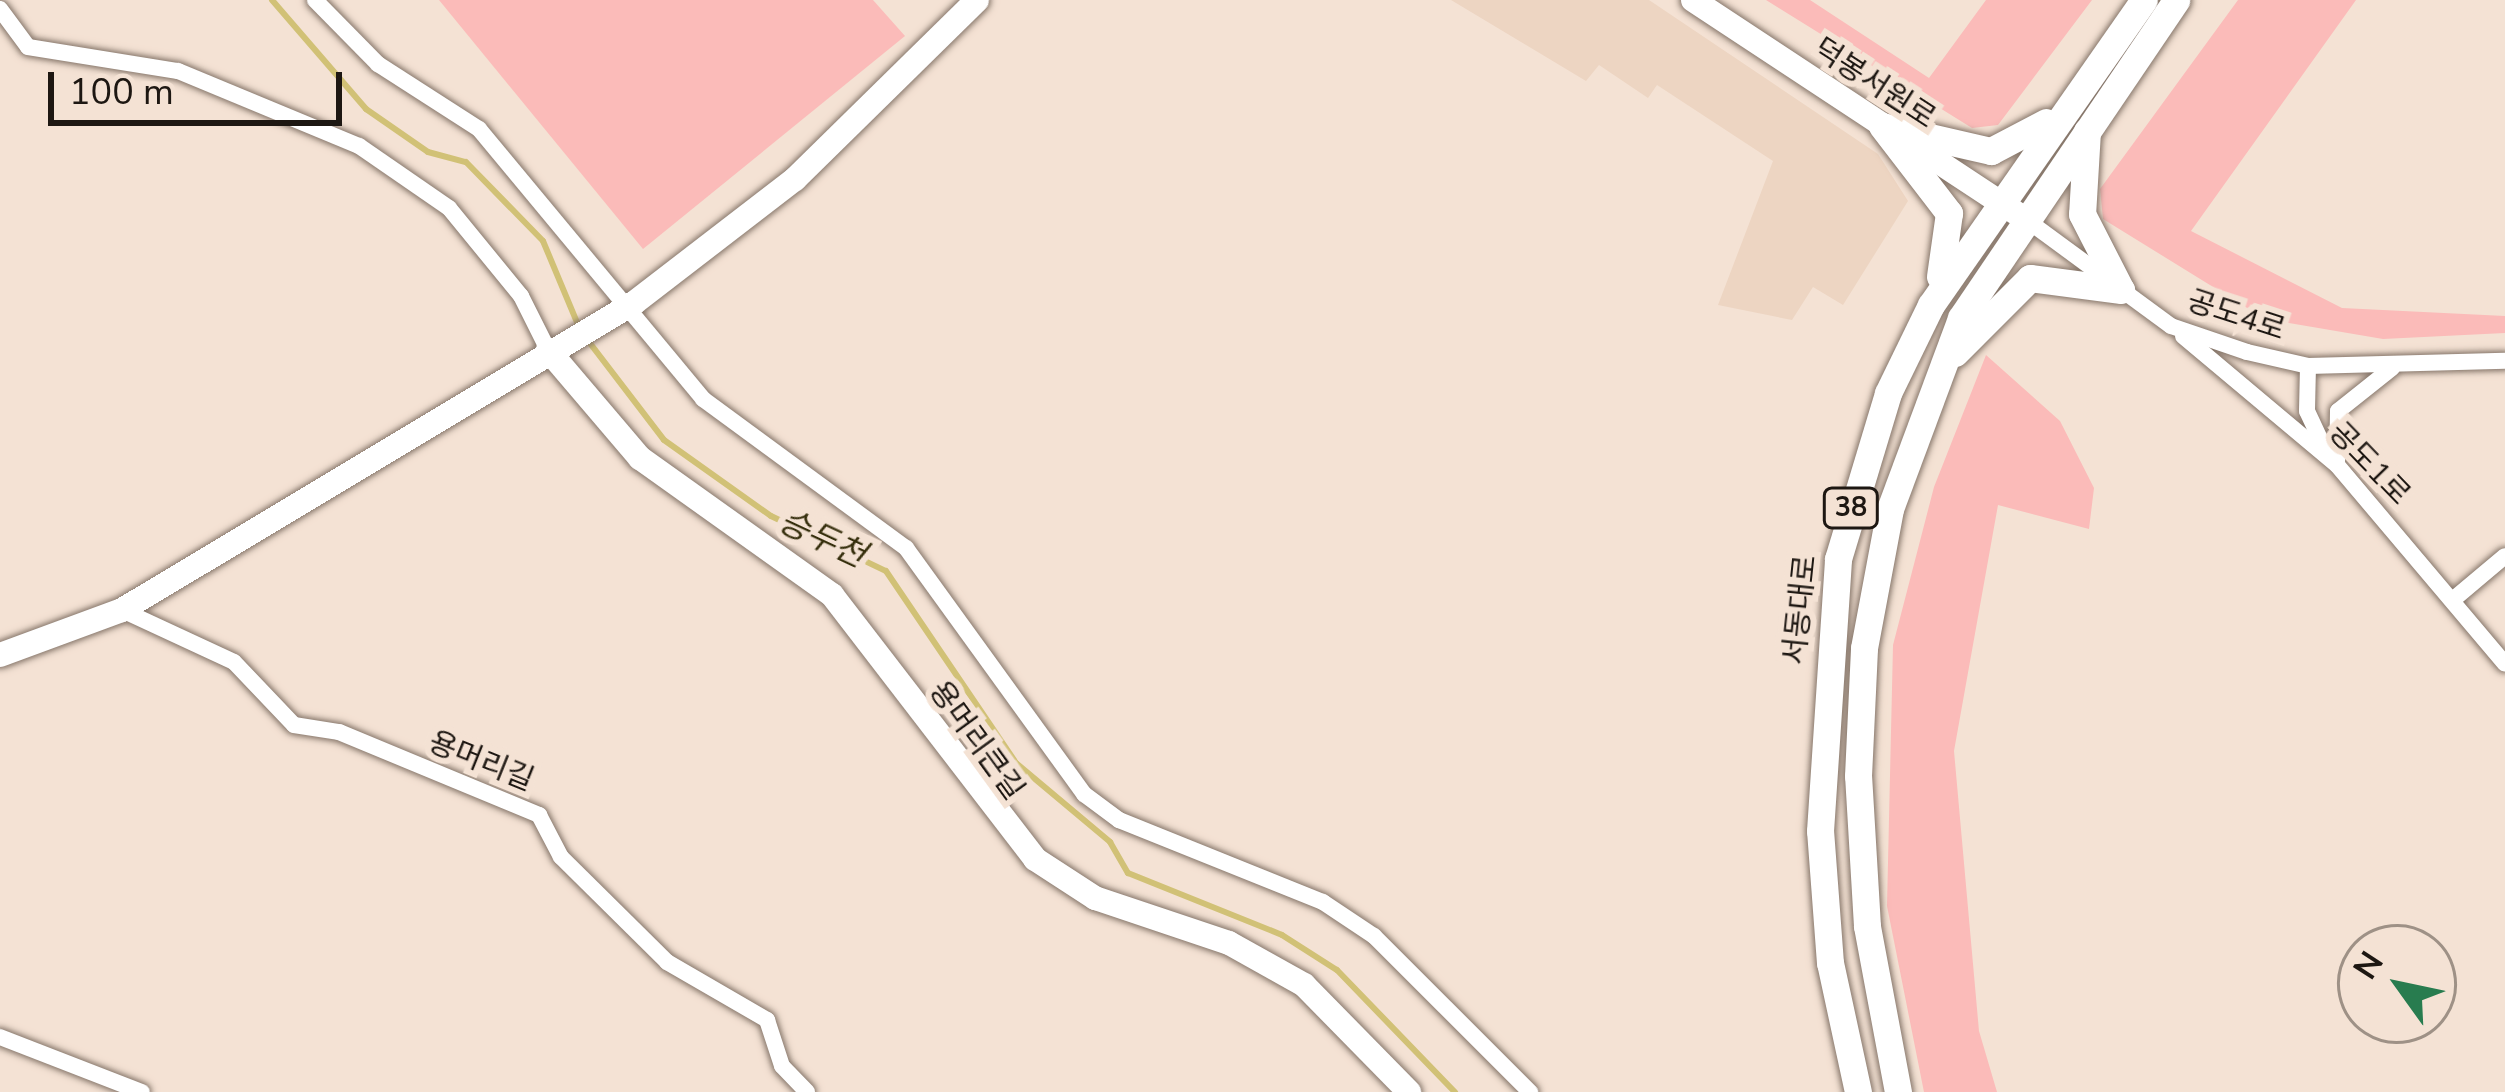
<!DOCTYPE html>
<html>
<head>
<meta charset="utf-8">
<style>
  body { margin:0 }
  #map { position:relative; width:2505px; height:1092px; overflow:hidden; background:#f4e2d4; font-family:"Nunito Sans","Noto Sans KR",sans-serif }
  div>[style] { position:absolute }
  .built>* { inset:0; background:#edd5c2 }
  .green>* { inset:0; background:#fbbbb9 }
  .stream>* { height:6px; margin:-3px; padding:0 3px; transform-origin:3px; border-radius:3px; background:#d1c176 }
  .roads { filter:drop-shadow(0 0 3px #86766a) drop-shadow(0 0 3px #86766a) }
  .street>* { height:16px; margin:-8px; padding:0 8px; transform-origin:8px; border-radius:8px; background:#fff }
  .secondary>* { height:24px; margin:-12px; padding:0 12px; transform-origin:12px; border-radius:12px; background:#fff }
  .primary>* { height:27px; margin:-13.5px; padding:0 13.5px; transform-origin:13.5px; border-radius:13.5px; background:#fff }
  span { translate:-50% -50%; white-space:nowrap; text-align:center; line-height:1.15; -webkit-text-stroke:12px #f4e2d4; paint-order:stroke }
  .shield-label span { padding:3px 9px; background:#f4e2d4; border:3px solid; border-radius:9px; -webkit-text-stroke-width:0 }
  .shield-label { font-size:27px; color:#1d1712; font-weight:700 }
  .street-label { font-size:30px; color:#1d1712 }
  .water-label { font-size:33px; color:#362f0d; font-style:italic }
  .north { position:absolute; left:2337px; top:924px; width:120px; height:120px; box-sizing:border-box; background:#f4e2d4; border:3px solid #9e9186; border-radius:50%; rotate:303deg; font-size:33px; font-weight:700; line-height:48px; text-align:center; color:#1d1712 }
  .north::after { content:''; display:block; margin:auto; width:42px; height:54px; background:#287c4f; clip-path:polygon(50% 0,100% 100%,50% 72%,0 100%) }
  .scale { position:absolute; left:48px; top:72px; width:294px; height:54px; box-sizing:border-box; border:6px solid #1d1712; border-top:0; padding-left:15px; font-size:36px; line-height:42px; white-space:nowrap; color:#1d1712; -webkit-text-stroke:9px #f4e2d4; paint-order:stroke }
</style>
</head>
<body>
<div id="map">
  <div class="built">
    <div style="clip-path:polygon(1451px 0,1649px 0,1878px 154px,1908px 201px,1843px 305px,1813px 287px,1792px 320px,1718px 305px,1773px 161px,1657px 85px,1648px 98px,1599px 65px,1586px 81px)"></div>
  </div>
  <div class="green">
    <div style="clip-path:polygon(439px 0,873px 0,905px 36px,643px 249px)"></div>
    <div style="clip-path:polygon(1766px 0,1810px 0,1929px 78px,1986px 0,2092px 0,1998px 125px,1972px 128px)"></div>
    <div style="clip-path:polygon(2238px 0,2356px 0,2191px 231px,2342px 308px,2505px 316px,2505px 333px,2383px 339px,2265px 319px,2103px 219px,2100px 189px)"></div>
    <div style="clip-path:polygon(1986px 355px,2060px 421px,2094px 488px,2089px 529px,1998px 505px,1954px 751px,1979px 1031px,1997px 1092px,1924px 1092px,1887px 906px,1893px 645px,1934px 487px)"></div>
  </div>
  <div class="stream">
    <div style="left:272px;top:0;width:144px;rotate:49.2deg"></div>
    <div style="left:366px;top:109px;width:75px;rotate:34.7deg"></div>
    <div style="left:428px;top:152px;width:39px;rotate:15deg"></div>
    <div style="left:466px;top:162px;width:110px;rotate:45.7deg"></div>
    <div style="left:543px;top:241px;width:93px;rotate:67.3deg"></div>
    <div style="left:586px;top:338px;width:128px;rotate:52.6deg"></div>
    <div style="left:664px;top:440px;width:131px;rotate:35.4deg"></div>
    <div style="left:771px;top:516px;width:127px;rotate:25.6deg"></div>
    <div style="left:886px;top:571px;width:232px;rotate:55.9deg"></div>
    <div style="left:1016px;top:763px;width:123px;rotate:40deg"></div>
    <div style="left:1110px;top:842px;width:36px;rotate:60deg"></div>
    <div style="left:1128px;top:873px;width:166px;rotate:21.9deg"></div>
    <div style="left:1282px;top:935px;width:65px;rotate:32.5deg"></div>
    <div style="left:1337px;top:970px;width:170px;rotate:46deg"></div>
  </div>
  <div class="roads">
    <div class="street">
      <div style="left:315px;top:0;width:90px;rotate:45.5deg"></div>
      <div style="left:378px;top:64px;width:120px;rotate:32.8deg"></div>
      <div style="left:479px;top:129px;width:351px;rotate:50.3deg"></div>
      <div style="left:703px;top:399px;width:252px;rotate:36.3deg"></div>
      <div style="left:906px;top:548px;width:304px;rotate:54.1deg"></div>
      <div style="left:1084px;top:794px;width:44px;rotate:36.6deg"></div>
      <div style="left:1119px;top:820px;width:220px;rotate:21.9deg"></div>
      <div style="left:1323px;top:902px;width:61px;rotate:33.7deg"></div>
      <div style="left:1374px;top:936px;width:221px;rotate:45deg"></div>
      <div style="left:0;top:9px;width:47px;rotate:53.6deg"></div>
      <div style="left:28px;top:47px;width:152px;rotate:9.1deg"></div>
      <div style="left:178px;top:71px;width:196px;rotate:22.5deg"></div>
      <div style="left:359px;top:146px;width:109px;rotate:34.6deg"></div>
      <div style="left:449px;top:208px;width:114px;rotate:50.7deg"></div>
      <div style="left:521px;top:296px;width:60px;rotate:63.4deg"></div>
      <div style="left:2024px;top:218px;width:182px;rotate:36.3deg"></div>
      <div style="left:2171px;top:326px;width:80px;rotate:18.9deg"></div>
      <div style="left:2247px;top:352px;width:63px;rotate:12.9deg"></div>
      <div style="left:2308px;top:366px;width:197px;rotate:-1.5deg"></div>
      <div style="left:2183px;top:336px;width:201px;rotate:40deg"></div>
      <div style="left:2337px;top:465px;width:260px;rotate:49.8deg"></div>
      <div style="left:2308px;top:366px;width:45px;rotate:91.3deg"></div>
      <div style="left:2307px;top:411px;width:38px;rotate:65deg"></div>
      <div style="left:2337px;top:464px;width:53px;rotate:-88.9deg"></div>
      <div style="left:2338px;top:411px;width:69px;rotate:-38.5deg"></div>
      <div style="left:2455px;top:598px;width:65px;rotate:-40deg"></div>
      <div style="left:122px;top:610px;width:123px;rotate:24.9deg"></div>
      <div style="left:234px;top:662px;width:87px;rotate:46.4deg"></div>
      <div style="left:294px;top:725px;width:46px;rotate:8.8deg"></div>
      <div style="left:339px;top:732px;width:217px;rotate:22.5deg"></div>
      <div style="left:539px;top:815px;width:47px;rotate:62.4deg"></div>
      <div style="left:561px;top:857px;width:149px;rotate:44.7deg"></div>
      <div style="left:667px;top:962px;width:116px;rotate:30.1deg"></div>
      <div style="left:767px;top:1020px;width:48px;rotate:71.9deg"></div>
      <div style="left:782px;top:1066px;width:36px;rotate:46deg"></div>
      <div style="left:0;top:1037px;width:152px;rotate:21.2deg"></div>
    </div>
    <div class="secondary">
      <div style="left:1693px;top:0;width:387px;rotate:33.4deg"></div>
      <div style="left:548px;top:350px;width:142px;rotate:49.6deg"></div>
      <div style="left:640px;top:458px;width:236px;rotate:35.5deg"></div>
      <div style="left:832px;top:595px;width:333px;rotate:52.4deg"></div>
      <div style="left:1035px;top:859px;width:72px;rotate:33deg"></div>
      <div style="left:1095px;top:898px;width:141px;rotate:18.6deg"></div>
      <div style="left:1229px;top:943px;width:86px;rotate:29.2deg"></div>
      <div style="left:1304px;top:985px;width:150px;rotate:45.5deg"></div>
      <div style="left:0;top:655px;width:130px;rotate:-20.2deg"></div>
      <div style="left:122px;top:610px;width:597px;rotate:-30.95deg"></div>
      <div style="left:634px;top:303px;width:203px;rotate:-37.6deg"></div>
      <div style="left:795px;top:179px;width:255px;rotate:-44.5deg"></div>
    </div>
    <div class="primary">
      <div style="left:1882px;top:126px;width:110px;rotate:52.4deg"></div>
      <div style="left:1949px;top:213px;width:64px;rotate:98.1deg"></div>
      <div style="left:1886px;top:127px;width:108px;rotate:12.9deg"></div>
      <div style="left:1991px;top:151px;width:62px;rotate:-27.8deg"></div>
      <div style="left:2087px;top:131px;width:83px;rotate:93.4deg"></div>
      <div style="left:2082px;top:214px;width:85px;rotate:62.8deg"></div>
      <div style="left:1955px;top:353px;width:106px;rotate:-45deg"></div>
      <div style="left:2030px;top:278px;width:92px;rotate:7.5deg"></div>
      <div style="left:1858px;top:1092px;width:132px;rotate:-102.2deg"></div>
      <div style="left:1830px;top:963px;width:132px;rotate:-94.3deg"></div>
      <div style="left:1820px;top:831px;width:273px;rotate:-86.2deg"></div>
      <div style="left:1838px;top:559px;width:173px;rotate:-73.2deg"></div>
      <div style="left:1888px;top:393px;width:98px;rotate:-64deg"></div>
      <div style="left:1931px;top:305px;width:372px;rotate:-55.1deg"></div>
      <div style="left:1898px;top:1092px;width:169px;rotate:-100.6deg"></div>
      <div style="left:1867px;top:926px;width:150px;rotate:-93.4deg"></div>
      <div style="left:1858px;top:776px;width:128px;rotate:-87.3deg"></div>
      <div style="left:1864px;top:648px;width:141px;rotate:-79.4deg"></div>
      <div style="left:1890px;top:509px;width:204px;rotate:-69.6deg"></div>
      <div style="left:1961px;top:318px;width:384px;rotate:-55.9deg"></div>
    </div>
  </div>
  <div class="shield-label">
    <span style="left:1851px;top:508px">38</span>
  </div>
  <div class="street-label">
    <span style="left:1874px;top:84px;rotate:33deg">덕봉서원로</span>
    <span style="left:2236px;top:316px;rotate:18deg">공도4로</span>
    <span style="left:2369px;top:464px;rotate:46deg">공도1로</span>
    <span style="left:1801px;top:610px;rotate:-84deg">서동대로</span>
    <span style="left:976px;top:741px;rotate:54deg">용머리큰길</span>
    <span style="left:481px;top:762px;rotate:22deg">용머리길</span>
  </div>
  <div class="water-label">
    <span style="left:822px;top:539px;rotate:25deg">승두천</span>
  </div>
  <div class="north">N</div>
  <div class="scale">100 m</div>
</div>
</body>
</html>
